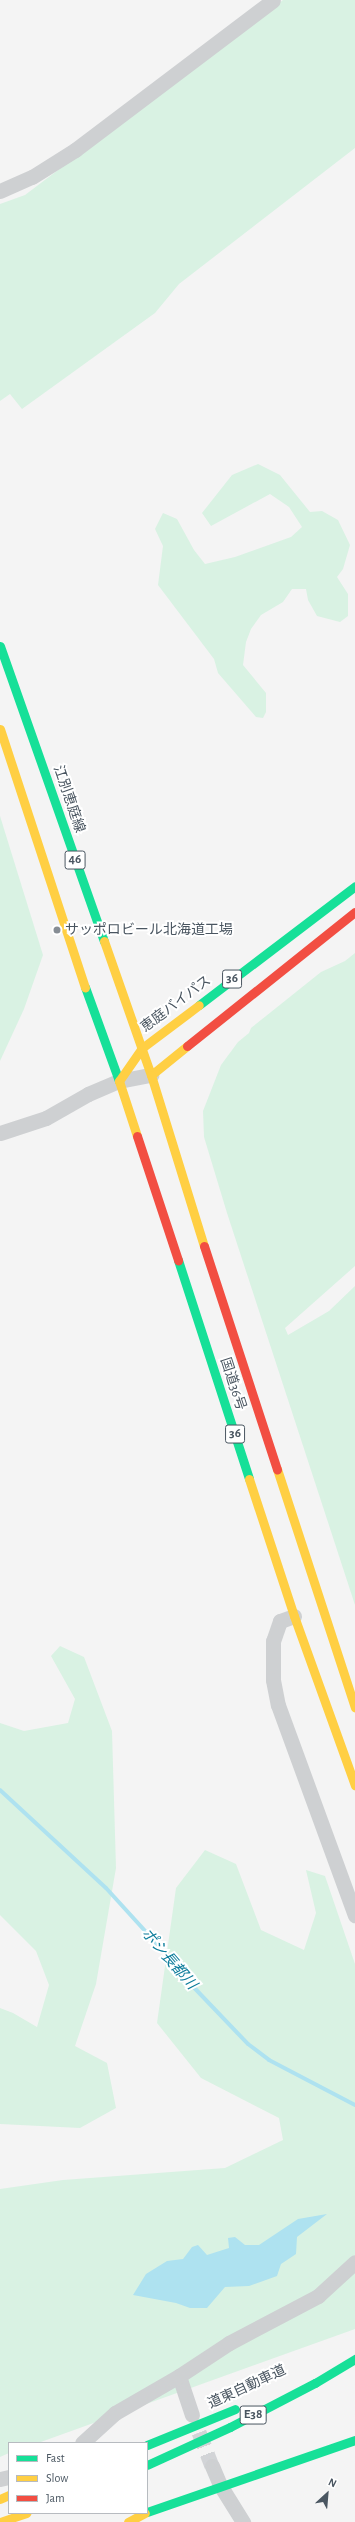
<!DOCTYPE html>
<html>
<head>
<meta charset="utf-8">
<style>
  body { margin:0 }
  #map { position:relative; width:355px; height:2522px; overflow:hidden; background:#f4f4f4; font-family:"Alegreya Sans","Noto Sans JP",sans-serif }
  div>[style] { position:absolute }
  .green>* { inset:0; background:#d9f2e3 }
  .water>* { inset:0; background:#aee2f0 }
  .stream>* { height:4px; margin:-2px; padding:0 2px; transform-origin:2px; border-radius:2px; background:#aee2f0 }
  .street-tunnel>* { height:15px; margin-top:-7.5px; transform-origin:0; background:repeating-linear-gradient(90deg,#d2d4d7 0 15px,transparent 0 23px) }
  .street>* { height:15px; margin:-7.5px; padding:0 7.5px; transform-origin:7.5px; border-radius:7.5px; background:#ced0d2 }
  .fast>* { height:9px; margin:-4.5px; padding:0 4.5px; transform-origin:4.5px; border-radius:4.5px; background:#16e098 }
  .slow>* { height:9px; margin:-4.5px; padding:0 4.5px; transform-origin:4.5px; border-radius:4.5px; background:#ffcf43 }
  .jam>* { height:9px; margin:-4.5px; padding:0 4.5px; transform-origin:4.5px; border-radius:4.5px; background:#f24e42 }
  .dots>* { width:11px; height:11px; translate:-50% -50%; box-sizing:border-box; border:2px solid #fff; border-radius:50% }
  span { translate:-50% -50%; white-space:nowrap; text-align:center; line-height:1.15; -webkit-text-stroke:4px #fff; paint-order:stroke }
  .shield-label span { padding:1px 3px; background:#fff; border:1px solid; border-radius:3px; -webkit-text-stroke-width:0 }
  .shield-label { font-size:13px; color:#4a5661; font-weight:700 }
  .street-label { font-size:14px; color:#4a5661 }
  .poi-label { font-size:14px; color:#4a5661 }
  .left { translate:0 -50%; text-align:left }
  .water-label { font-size:15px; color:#0c7c9b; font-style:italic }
  .legend { position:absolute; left:8px; top:2442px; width:140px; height:72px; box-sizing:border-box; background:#fff; border:1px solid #b7bbc0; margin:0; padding:5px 7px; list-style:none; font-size:12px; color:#4a5661 }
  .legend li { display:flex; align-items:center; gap:8px; height:20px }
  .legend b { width:20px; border:1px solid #b7bbc0 }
  .north { position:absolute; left:307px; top:2474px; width:40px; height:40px; -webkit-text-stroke:3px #fff; paint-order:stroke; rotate:26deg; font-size:11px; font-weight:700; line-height:16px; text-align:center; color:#4a5661 }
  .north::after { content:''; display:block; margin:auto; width:14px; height:18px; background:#4a5661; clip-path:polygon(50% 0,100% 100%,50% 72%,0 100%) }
</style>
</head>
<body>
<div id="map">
  <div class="green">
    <div style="clip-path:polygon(283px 0,355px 0,355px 148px,179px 284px,155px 313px,22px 409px,10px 394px,0 401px,0 204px,25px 195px)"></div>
    <div style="clip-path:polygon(258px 464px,280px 475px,310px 512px,322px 511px,338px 520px,350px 545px,343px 569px,337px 577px,348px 594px,348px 616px,340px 622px,317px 616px,308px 600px,306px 589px,292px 589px,283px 602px,261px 615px,251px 629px,246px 642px,243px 665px,266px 693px,266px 712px,263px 718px,256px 717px,218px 673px,214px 659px,158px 585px,163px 546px,155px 529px,163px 513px,177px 519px,194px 550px,205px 564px,235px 557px,291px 537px,302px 527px,289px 507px,270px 494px,211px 526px,202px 513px,232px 475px)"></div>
    <div style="clip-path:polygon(0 816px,43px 955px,24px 1009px,0 1061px)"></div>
    <div style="clip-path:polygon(355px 953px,355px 1266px,285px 1328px,288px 1335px,329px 1311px,355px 1286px,355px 1605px,227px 1213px,204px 1137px,203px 1111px,221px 1065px,238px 1042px,249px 1033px,251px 1028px,321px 972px,345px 961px)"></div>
    <div style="clip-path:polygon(60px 1646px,84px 1657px,112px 1731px,116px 1868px,96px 1984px,75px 2046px,107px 2063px,116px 2108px,80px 2128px,0 2124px,0 2008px,13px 2013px,37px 2027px,49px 1985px,36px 1951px,0 1915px,0 1723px,24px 1731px,68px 1723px,75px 1699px,51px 1656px)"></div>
    <div style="clip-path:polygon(205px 1850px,236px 1864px,261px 1930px,304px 1950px,316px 1913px,306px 1870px,325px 1876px,355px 1964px,355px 2329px,38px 2443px,9px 2443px,9px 2453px,0 2457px,0 2189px,63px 2180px,225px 2168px,283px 2140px,279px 2118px,201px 2078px,157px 2023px,176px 1888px)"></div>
  </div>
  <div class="water">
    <div style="clip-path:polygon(327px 2214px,297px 2237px,296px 2254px,281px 2264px,277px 2276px,249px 2286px,225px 2287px,207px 2308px,190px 2308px,176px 2303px,133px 2295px,146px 2274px,167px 2261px,183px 2259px,192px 2247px,198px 2245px,207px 2255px,229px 2248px,228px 2238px,235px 2237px,245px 2245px,259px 2245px,298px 2219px)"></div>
  </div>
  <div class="stream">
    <div style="left:0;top:1790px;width:144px;rotate:42.8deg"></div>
    <div style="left:106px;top:1888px;width:105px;rotate:47.7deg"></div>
    <div style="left:177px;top:1966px;width:10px;rotate:61deg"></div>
    <div style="left:182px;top:1975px;width:95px;rotate:46.3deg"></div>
    <div style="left:248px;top:2044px;width:26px;rotate:37deg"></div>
    <div style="left:269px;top:2060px;width:97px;rotate:27.6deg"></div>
  </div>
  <div class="street-tunnel">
    <div style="left:199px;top:2432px;width:36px;rotate:69deg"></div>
  </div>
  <div class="street">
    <div style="left:0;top:191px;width:35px;rotate:-24deg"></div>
    <div style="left:32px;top:177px;width:51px;rotate:-32.1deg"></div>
    <div style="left:75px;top:150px;width:248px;rotate:-37.1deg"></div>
    <div style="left:0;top:1133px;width:48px;rotate:-18.1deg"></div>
    <div style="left:46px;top:1118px;width:48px;rotate:-29.7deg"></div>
    <div style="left:88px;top:1094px;width:34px;rotate:-23deg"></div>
    <div style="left:119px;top:1081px;width:33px;rotate:-11deg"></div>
    <div style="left:294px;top:1616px;width:15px;rotate:160deg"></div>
    <div style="left:280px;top:1621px;width:21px;rotate:109deg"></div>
    <div style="left:273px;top:1641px;width:39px;rotate:90deg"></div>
    <div style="left:273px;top:1680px;width:25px;rotate:79deg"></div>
    <div style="left:278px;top:1705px;width:224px;rotate:69.9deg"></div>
    <div style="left:179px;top:2376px;width:41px;rotate:71.6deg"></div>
    <div style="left:82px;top:2443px;width:45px;rotate:-42.3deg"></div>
    <div style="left:115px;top:2413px;width:74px;rotate:-30deg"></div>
    <div style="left:179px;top:2376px;width:60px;rotate:-33.4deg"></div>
    <div style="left:229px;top:2343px;width:101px;rotate:-27.8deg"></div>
    <div style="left:318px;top:2296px;width:50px;rotate:-42.6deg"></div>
    <div style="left:212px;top:2466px;width:21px;rotate:67deg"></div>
    <div style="left:220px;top:2485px;width:44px;rotate:58.1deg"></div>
    <div style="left:0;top:2479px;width:9px;rotate:-13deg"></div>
  </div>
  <div class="fast">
    <div style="left:0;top:646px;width:313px;rotate:70.6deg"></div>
    <div style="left:85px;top:987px;width:100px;rotate:70.1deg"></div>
    <div style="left:199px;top:1005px;width:196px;rotate:-37.3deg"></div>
    <div style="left:178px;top:1260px;width:230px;rotate:72deg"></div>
    <div style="left:147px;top:2445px;width:95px;rotate:-22.2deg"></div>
    <div style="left:147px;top:2465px;width:91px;rotate:-24.6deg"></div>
    <div style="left:230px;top:2427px;width:96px;rotate:-27.4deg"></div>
    <div style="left:315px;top:2383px;width:47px;rotate:-31deg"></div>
    <div style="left:147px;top:2512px;width:220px;rotate:-19.1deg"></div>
  </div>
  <div class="slow">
    <div style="left:0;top:729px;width:272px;rotate:71.8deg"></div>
    <div style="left:104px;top:941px;width:142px;rotate:70.7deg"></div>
    <div style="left:187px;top:1046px;width:46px;rotate:141.1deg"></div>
    <div style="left:151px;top:1075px;width:179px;rotate:72.8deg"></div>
    <div style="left:137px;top:1136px;width:58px;rotate:-108.1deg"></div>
    <div style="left:119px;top:1081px;width:40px;rotate:-55.1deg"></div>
    <div style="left:142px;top:1048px;width:71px;rotate:-37deg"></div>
    <div style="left:277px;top:1469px;width:251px;rotate:71.9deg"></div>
    <div style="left:249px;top:1479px;width:144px;rotate:71.8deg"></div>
    <div style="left:294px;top:1616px;width:180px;rotate:70.2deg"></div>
    <div style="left:0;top:2499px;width:10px;rotate:-24deg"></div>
    <div style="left:0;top:2522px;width:28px;rotate:-19deg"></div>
    <div style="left:128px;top:2522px;width:19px;rotate:-28deg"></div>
  </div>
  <div class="jam">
    <div style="left:187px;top:1046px;width:215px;rotate:-38.6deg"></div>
    <div style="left:137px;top:1136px;width:131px;rotate:71.7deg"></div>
    <div style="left:204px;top:1246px;width:235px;rotate:71.9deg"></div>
  </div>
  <div class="dots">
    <div style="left:57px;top:930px;background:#868d94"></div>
  </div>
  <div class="shield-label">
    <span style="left:75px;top:860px">46</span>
    <span style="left:232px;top:979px">36</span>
    <span style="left:235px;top:1434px">36</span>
    <span style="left:253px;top:2415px">E38</span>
  </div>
  <div class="street-label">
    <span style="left:69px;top:799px;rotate:71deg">江別恵庭線</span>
    <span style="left:176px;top:1004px;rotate:-37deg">恵庭バイパス</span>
    <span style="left:233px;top:1384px;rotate:72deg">国道36号</span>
    <span style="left:247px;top:2387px;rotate:-25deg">道東自動車道</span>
  </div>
  <div class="poi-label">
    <span class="left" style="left:65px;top:930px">サッポロビール北海道工場</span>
  </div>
  <div class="water-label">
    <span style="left:169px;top:1959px;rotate:49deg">ポシ長都川</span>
  </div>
  <ul class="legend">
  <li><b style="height:5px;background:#16e098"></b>Fast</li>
  <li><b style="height:5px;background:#ffcf43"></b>Slow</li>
  <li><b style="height:5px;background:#f24e42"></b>Jam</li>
  </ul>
  <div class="north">N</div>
</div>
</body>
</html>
